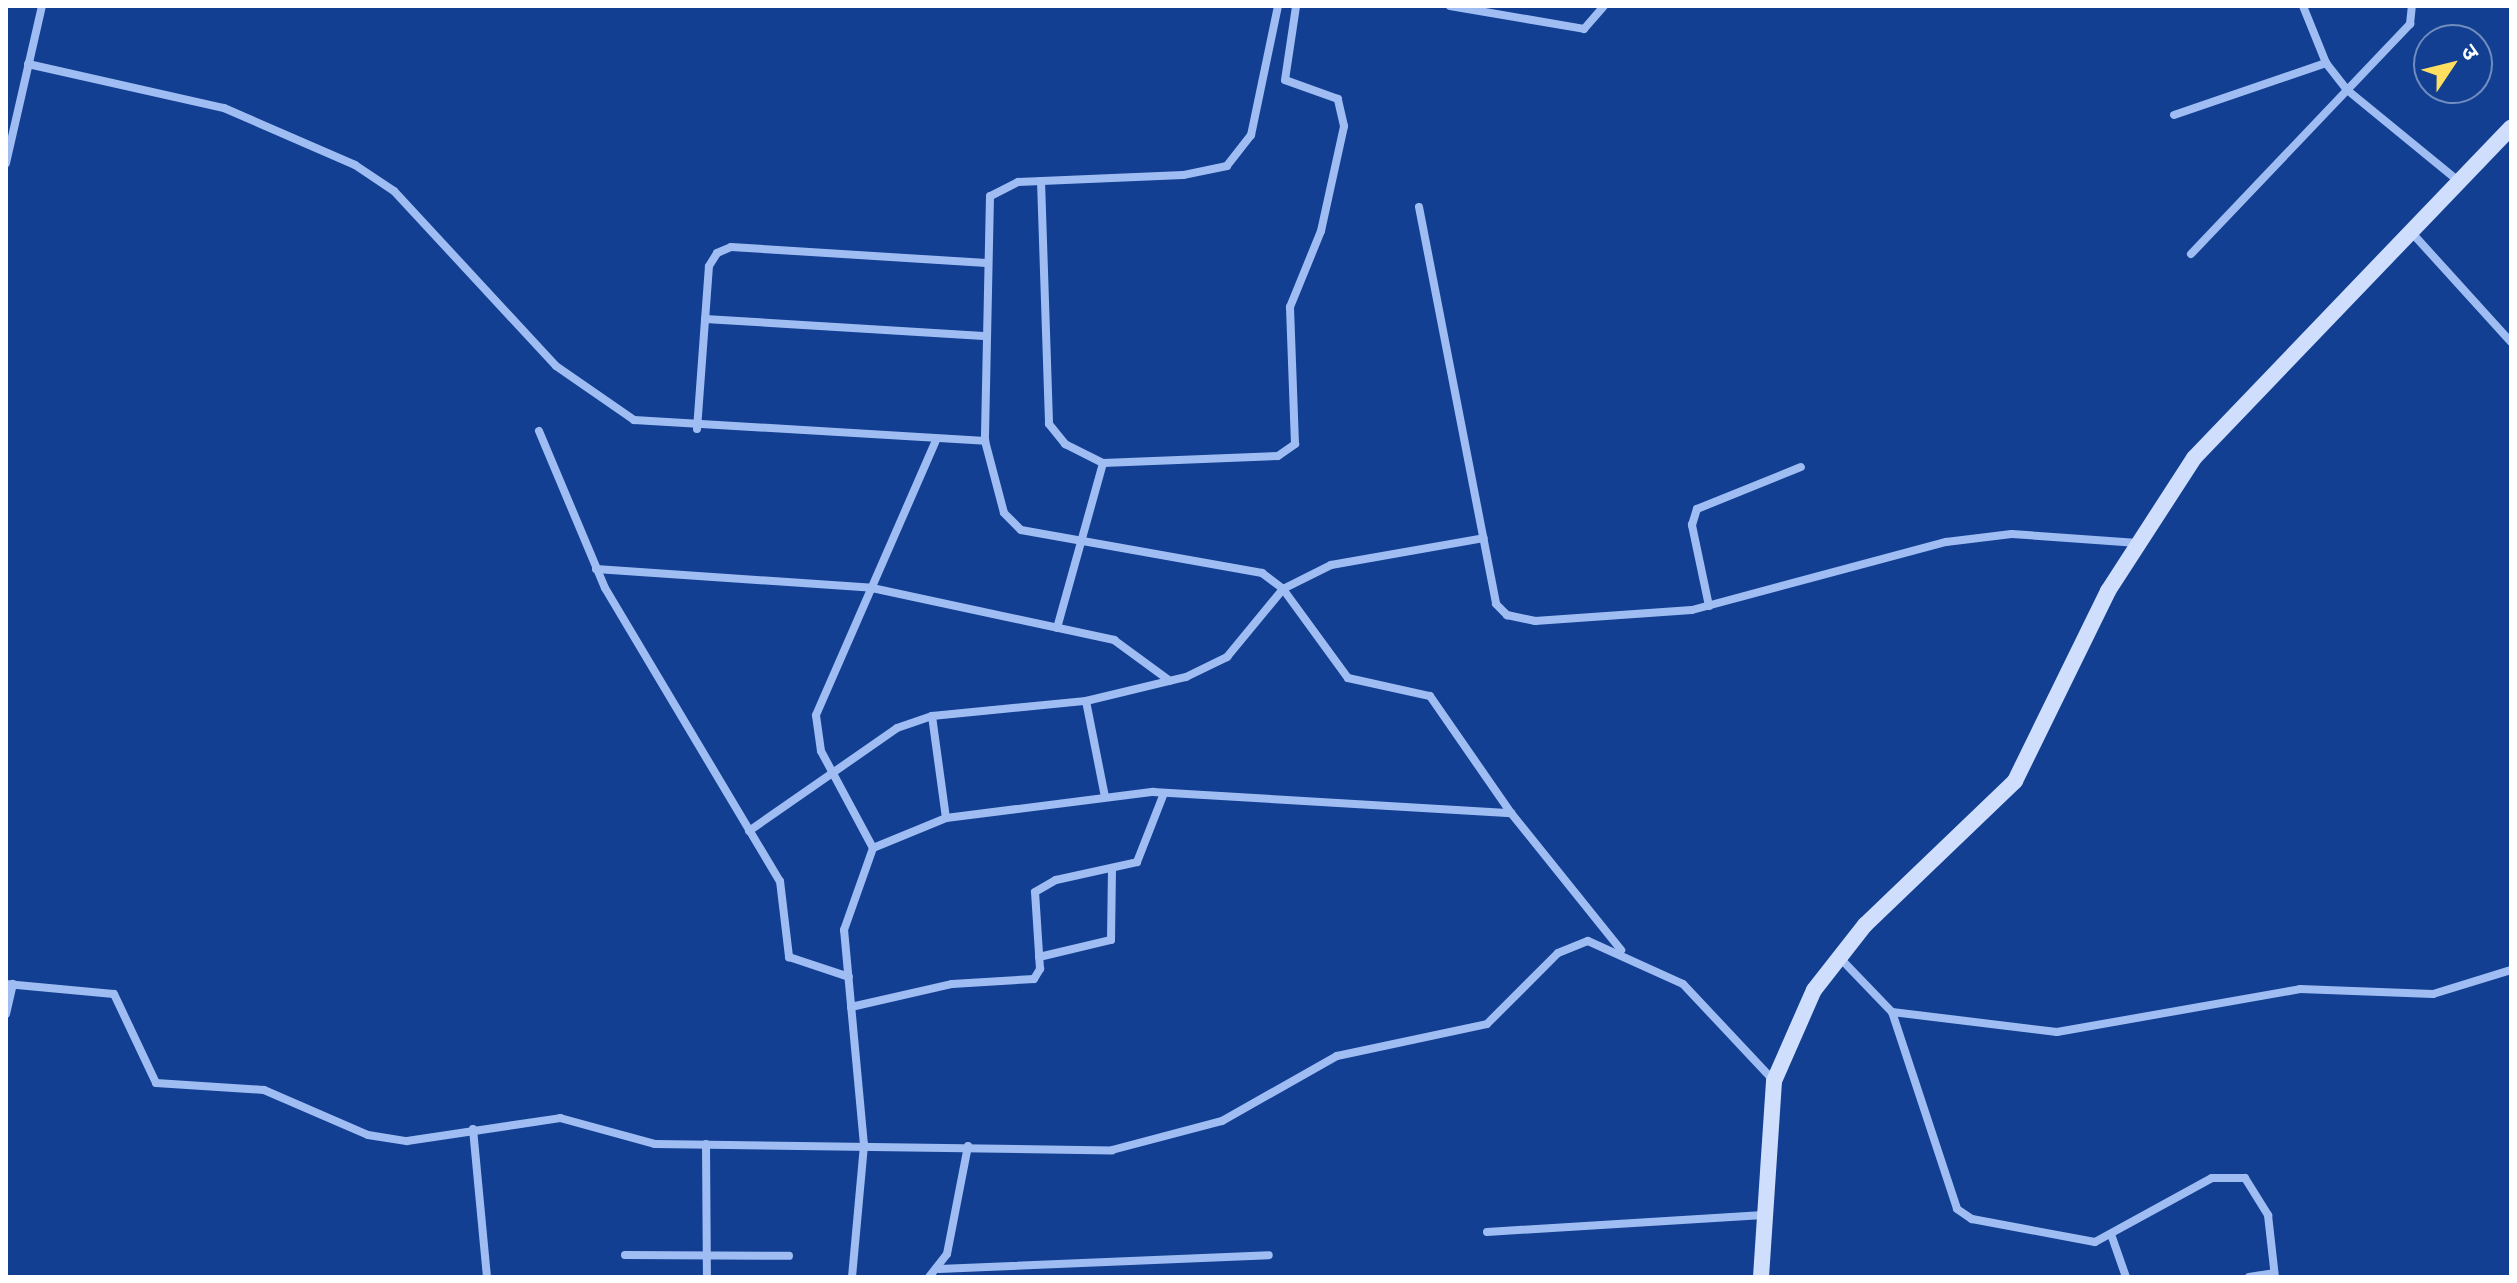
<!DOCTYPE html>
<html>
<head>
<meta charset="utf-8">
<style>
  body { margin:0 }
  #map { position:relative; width:2517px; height:1283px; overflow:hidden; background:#123f92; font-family:"Exo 2","Noto Sans Devanagari",sans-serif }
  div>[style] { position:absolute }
  .street>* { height:8px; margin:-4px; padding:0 4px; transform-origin:4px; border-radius:4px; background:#9fbdf2 }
  .secondary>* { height:16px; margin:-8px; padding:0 8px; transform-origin:8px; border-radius:8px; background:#cedefc }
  span { translate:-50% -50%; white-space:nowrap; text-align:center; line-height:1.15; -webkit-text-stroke:6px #123f92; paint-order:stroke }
  .frame { position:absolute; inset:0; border:8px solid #fff; pointer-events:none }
  .north { position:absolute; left:2413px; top:24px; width:80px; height:80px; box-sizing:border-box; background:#123f92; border:2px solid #718cbe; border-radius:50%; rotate:55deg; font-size:22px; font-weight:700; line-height:32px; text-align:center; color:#fff }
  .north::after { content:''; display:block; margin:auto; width:28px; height:36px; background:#ffdf60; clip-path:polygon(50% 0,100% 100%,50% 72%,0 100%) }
</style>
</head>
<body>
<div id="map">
  <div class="street">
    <div style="left:1278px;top:6px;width:132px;rotate:101.8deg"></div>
    <div style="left:1251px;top:135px;width:39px;rotate:128deg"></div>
    <div style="left:1227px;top:166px;width:45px;rotate:168.4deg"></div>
    <div style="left:1183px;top:175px;width:165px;rotate:177.6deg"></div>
    <div style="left:1018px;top:182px;width:31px;rotate:153deg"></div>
    <div style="left:990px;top:196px;width:245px;rotate:91.2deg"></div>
    <div style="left:985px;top:441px;width:74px;rotate:75.2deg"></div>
    <div style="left:1004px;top:513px;width:24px;rotate:45deg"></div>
    <div style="left:1021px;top:530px;width:245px;rotate:10.1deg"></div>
    <div style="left:1262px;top:573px;width:26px;rotate:37deg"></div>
    <div style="left:1283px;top:589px;width:110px;rotate:53.9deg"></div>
    <div style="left:1348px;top:678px;width:84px;rotate:12.4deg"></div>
    <div style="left:1430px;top:696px;width:142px;rotate:55.3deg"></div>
    <div style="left:1511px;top:813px;width:176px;rotate:51.2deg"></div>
    <div style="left:1450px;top:6px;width:136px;rotate:9.7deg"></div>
    <div style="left:1584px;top:29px;width:30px;rotate:-49deg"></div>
    <div style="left:2303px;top:6px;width:61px;rotate:68deg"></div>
    <div style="left:2326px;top:63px;width:33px;rotate:52deg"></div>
    <div style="left:2346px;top:89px;width:149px;rotate:39.3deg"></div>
    <div style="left:28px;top:64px;width:201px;rotate:12.7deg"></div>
    <div style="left:224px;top:108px;width:143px;rotate:23.5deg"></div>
    <div style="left:355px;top:165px;width:47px;rotate:33.7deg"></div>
    <div style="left:394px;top:191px;width:238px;rotate:47.2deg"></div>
    <div style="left:556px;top:366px;width:95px;rotate:34.7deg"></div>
    <div style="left:634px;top:420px;width:352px;rotate:3.4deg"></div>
    <div style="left:2174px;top:115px;width:161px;rotate:-18.9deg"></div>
    <div style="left:6px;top:163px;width:161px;rotate:-77.1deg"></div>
    <div style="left:1041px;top:181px;width:243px;rotate:88.1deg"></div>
    <div style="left:1049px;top:424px;width:26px;rotate:51deg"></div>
    <div style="left:1065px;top:444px;width:42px;rotate:26.6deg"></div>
    <div style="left:1419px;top:207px;width:404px;rotate:79deg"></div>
    <div style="left:1496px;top:604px;width:16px;rotate:45deg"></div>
    <div style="left:1507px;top:615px;width:29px;rotate:12deg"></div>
    <div style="left:1535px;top:621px;width:157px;rotate:-4deg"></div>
    <div style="left:1692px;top:610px;width:263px;rotate:-15deg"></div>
    <div style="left:1946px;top:542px;width:66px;rotate:-6.9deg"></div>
    <div style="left:2012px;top:534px;width:126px;rotate:4.1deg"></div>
    <div style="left:2413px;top:234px;width:146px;rotate:47.8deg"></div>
    <div style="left:2191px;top:254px;width:318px;rotate:-46.4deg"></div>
    <div style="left:2410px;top:24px;width:18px;rotate:-84deg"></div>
    <div style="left:705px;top:319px;width:279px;rotate:3.5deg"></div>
    <div style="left:697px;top:429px;width:163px;rotate:-85.8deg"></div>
    <div style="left:709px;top:266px;width:15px;rotate:-58deg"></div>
    <div style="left:717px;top:253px;width:15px;rotate:-23deg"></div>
    <div style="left:731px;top:247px;width:256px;rotate:3.6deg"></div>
    <div style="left:539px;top:431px;width:170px;rotate:67.2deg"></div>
    <div style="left:605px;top:588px;width:341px;rotate:59.2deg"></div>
    <div style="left:780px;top:881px;width:77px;rotate:83.2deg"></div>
    <div style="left:789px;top:957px;width:63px;rotate:18.4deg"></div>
    <div style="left:596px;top:569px;width:277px;rotate:3.9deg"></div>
    <div style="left:872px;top:588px;width:248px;rotate:12.1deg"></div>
    <div style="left:1114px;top:640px;width:69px;rotate:36.2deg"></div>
    <div style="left:1709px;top:606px;width:83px;rotate:-101.9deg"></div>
    <div style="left:1692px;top:525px;width:17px;rotate:-73deg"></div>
    <div style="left:1697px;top:509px;width:112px;rotate:-22deg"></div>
    <div style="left:1057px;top:628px;width:171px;rotate:-74.4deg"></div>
    <div style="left:1103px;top:463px;width:175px;rotate:-2.3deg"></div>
    <div style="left:1278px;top:456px;width:21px;rotate:-35deg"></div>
    <div style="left:1295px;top:444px;width:137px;rotate:-92.1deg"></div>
    <div style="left:1290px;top:307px;width:82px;rotate:-67.8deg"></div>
    <div style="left:1321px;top:231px;width:107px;rotate:-77.6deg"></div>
    <div style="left:1344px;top:126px;width:28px;rotate:-103deg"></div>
    <div style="left:1338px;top:99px;width:56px;rotate:-160.3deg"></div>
    <div style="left:1285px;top:80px;width:75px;rotate:-81.5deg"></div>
    <div style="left:1086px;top:701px;width:98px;rotate:78.8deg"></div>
    <div style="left:932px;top:716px;width:103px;rotate:82.2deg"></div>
    <div style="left:749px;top:831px;width:180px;rotate:-34.8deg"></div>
    <div style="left:897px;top:728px;width:37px;rotate:-19deg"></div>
    <div style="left:932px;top:716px;width:155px;rotate:-5.6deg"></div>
    <div style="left:1086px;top:701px;width:103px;rotate:-13.5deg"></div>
    <div style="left:1186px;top:677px;width:46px;rotate:-26deg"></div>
    <div style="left:1227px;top:657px;width:88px;rotate:-50.5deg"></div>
    <div style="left:1283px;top:589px;width:54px;rotate:-26.6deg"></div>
    <div style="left:1331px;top:565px;width:155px;rotate:-10deg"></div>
    <div style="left:873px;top:848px;width:79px;rotate:-22.3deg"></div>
    <div style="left:946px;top:818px;width:209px;rotate:-7.2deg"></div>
    <div style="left:1153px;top:792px;width:359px;rotate:3.4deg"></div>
    <div style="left:1039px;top:957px;width:74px;rotate:-13.3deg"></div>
    <div style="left:1111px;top:940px;width:70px;rotate:-89.2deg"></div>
    <div style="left:1839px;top:957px;width:76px;rotate:46.1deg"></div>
    <div style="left:1892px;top:1012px;width:207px;rotate:71.7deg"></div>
    <div style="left:1957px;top:1209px;width:18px;rotate:34deg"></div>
    <div style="left:1972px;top:1219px;width:125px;rotate:10.6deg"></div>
    <div style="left:2095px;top:1242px;width:133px;rotate:-28.7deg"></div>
    <div style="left:2212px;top:1178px;width:33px"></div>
    <div style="left:2245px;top:1178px;width:44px;rotate:58.1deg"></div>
    <div style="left:2268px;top:1215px;width:62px;rotate:83.6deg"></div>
    <div style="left:6px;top:984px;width:108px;rotate:5.3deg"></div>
    <div style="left:114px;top:994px;width:98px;rotate:64.7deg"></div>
    <div style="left:156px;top:1083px;width:108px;rotate:3.7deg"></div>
    <div style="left:264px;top:1090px;width:113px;rotate:23.4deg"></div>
    <div style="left:368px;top:1135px;width:39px;rotate:9deg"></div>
    <div style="left:407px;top:1141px;width:155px;rotate:-8.5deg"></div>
    <div style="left:560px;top:1118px;width:98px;rotate:15.3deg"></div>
    <div style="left:655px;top:1144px;width:457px;rotate:0.8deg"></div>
    <div style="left:1112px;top:1150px;width:114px;rotate:-14.8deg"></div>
    <div style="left:1222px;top:1121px;width:132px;rotate:-29.5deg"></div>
    <div style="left:1337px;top:1056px;width:153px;rotate:-12deg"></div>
    <div style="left:1487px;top:1024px;width:100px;rotate:-45deg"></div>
    <div style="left:1558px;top:953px;width:32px;rotate:-22deg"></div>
    <div style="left:1588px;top:941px;width:104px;rotate:24.4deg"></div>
    <div style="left:1683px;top:984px;width:133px;rotate:46.8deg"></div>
    <div style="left:851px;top:1007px;width:104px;rotate:-12.8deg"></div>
    <div style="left:952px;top:984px;width:82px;rotate:-3.5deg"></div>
    <div style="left:1034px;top:979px;width:12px;rotate:-59deg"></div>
    <div style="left:1040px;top:969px;width:77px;rotate:-93.7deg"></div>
    <div style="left:1035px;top:892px;width:24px;rotate:-30deg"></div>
    <div style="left:1056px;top:880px;width:83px;rotate:-12.5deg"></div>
    <div style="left:1137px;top:862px;width:74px;rotate:-68.6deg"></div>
    <div style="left:1892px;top:1012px;width:166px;rotate:6.9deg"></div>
    <div style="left:2057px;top:1032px;width:247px;rotate:-10deg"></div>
    <div style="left:2300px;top:989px;width:133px;rotate:2.2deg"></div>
    <div style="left:2433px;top:994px;width:82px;rotate:-17.1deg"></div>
    <div style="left:6px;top:1014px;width:31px;rotate:-77deg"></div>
    <div style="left:473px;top:1129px;width:149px;rotate:84.6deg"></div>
    <div style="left:706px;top:1144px;width:133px;rotate:89.6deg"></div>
    <div style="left:1487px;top:1232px;width:277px;rotate:-3.5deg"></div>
    <div style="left:2112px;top:1237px;width:42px;rotate:70.7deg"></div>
    <div style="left:625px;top:1255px;width:164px;rotate:0.3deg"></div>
    <div style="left:939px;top:1269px;width:330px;rotate:-2.4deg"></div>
    <div style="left:852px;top:1277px;width:133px;rotate:-84.8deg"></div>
    <div style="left:864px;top:1145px;width:216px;rotate:-95.3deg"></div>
    <div style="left:844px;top:930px;width:87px;rotate:-70.5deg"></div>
    <div style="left:873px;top:848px;width:110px;rotate:-118.2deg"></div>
    <div style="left:821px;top:751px;width:36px;rotate:-98deg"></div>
    <div style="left:816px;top:715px;width:298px;rotate:-66.4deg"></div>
    <div style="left:929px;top:1277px;width:29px;rotate:-52deg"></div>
    <div style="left:947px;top:1254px;width:110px;rotate:-79deg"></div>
    <div style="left:2249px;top:1277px;width:25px;rotate:-9deg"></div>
  </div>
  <div class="secondary">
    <div style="left:1761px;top:1277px;width:196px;rotate:-86.2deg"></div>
    <div style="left:1774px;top:1081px;width:99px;rotate:-66.3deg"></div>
    <div style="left:1814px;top:990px;width:83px;rotate:-51.9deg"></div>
    <div style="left:1865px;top:925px;width:208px;rotate:-43.8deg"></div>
    <div style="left:2015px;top:781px;width:212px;rotate:-63.9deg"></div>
    <div style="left:2108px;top:591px;width:158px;rotate:-57.1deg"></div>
    <div style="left:2194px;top:458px;width:458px;rotate:-46.2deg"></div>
  </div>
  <div class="frame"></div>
  <div class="north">उ</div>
</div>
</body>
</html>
